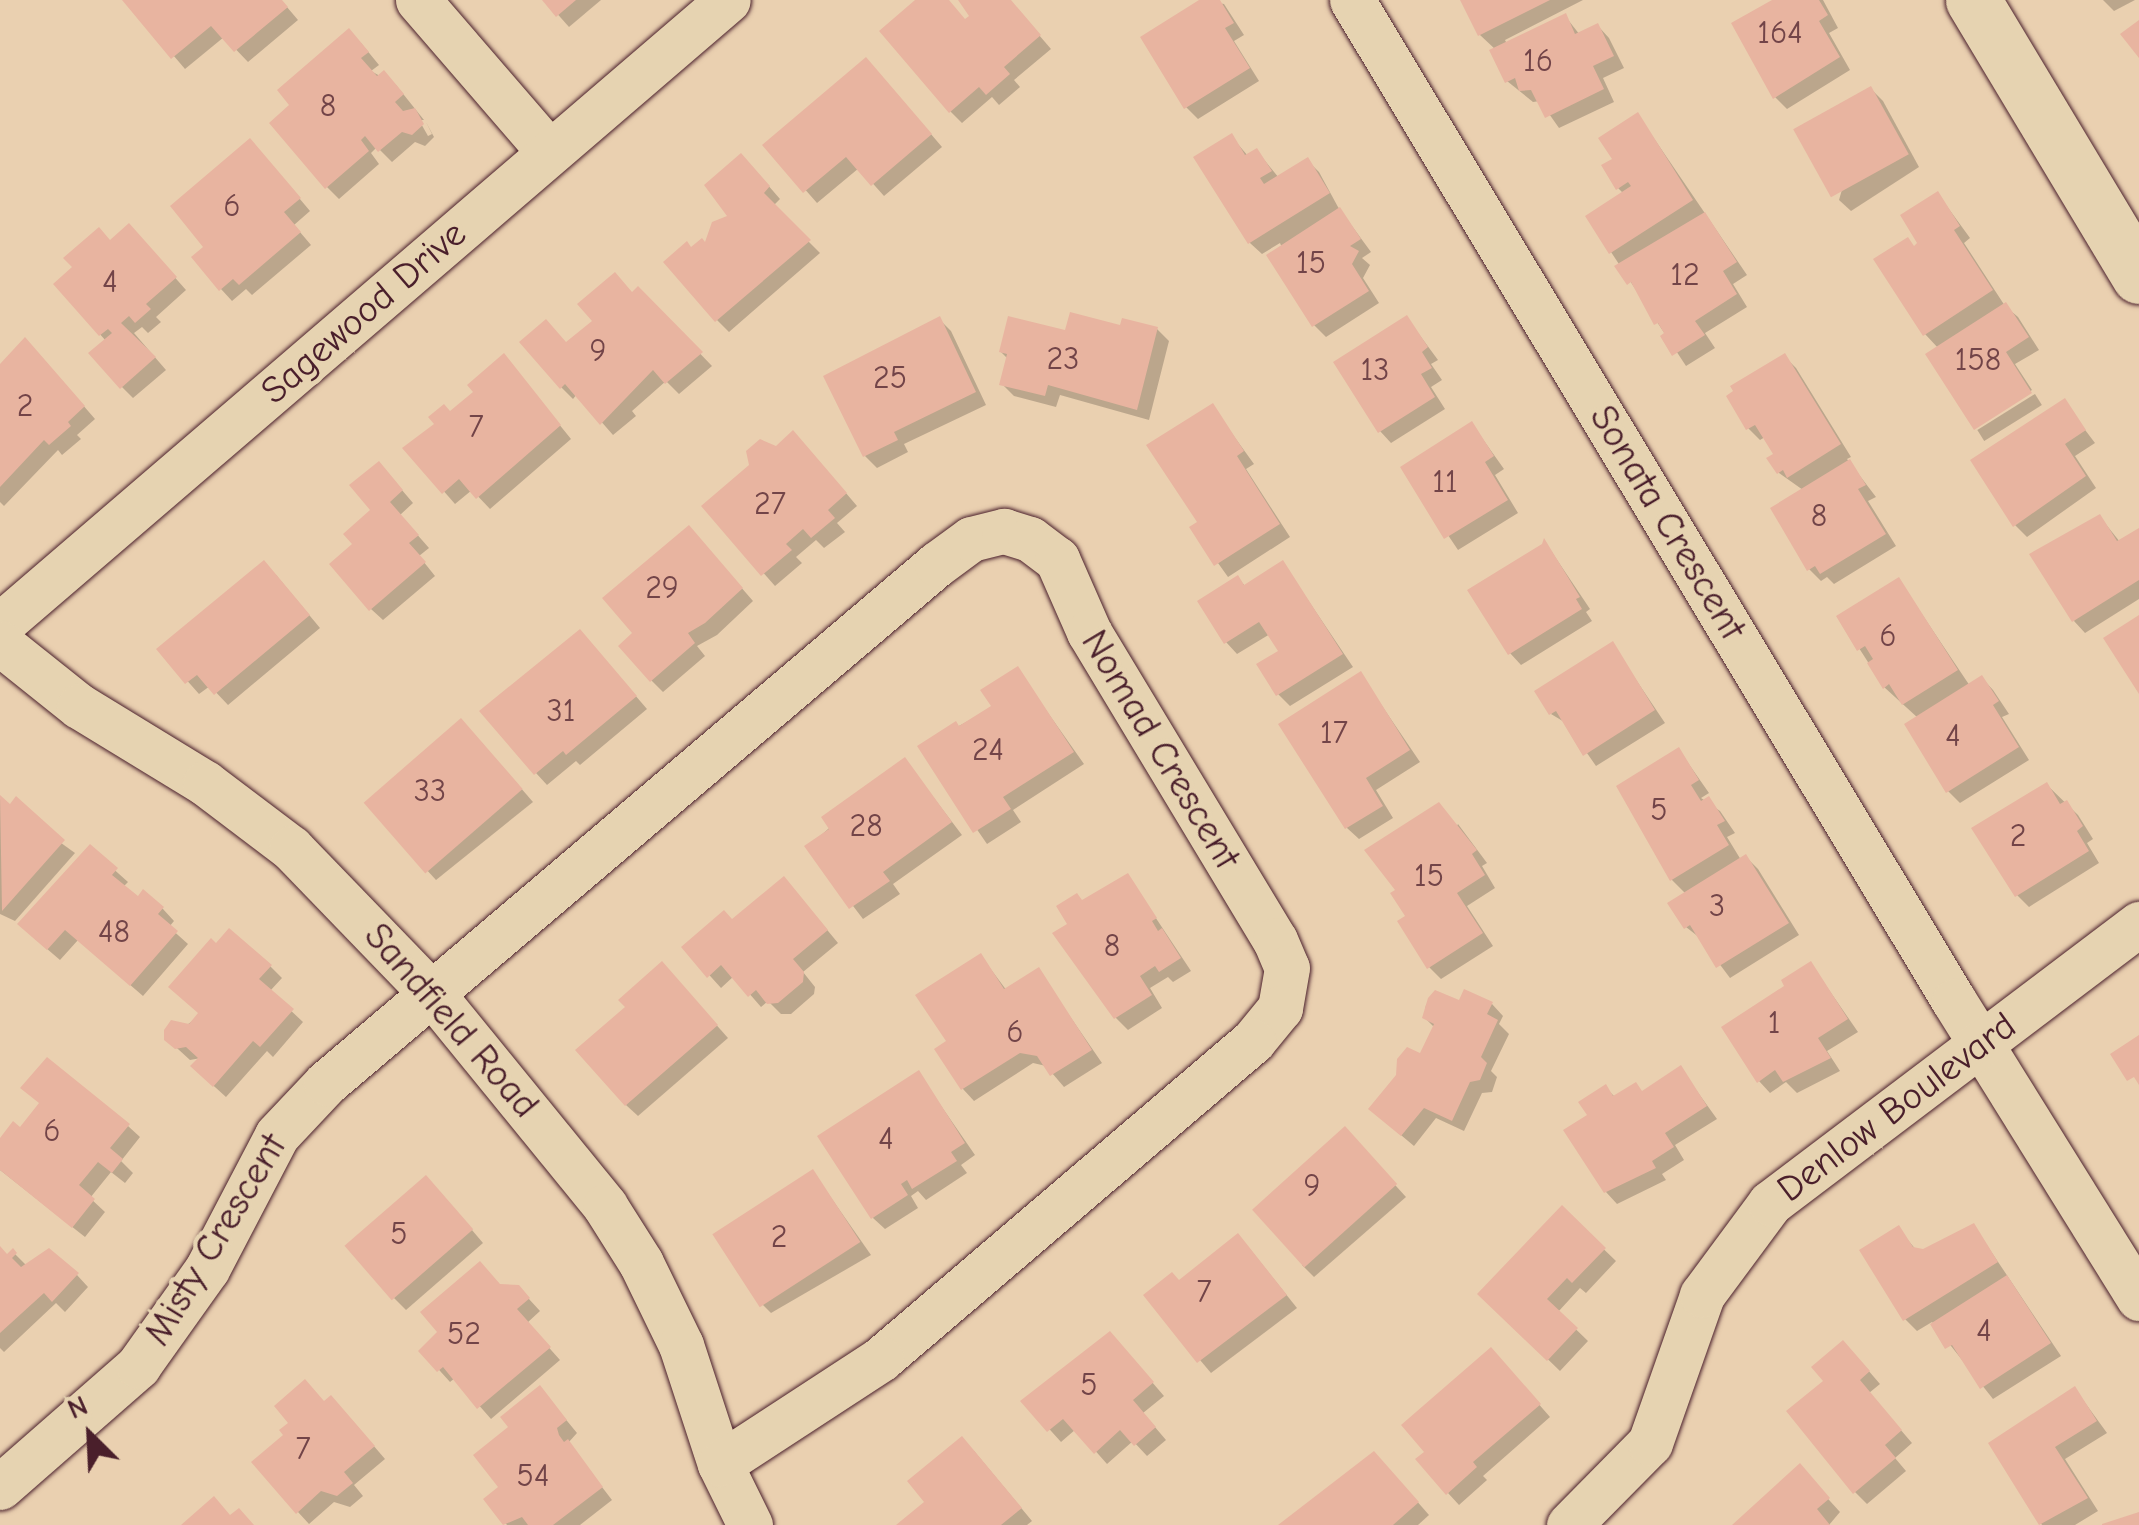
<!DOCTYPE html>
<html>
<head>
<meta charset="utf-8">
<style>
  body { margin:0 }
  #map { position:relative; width:2139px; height:1525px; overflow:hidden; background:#ead0b0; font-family:"Comic Neue",sans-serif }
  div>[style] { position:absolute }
  .shadow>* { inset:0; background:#0003; transform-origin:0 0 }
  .building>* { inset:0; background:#e8b4a0; transform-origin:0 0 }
  .roads { filter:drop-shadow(0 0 2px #4a1f2b) drop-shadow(0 0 2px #4a1f2b) }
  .minor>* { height:45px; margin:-22.5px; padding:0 22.5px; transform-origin:22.5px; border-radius:22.5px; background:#e6d3b1 }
  .tertiary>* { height:55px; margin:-27.5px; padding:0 27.5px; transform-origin:27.5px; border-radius:27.5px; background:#e6d3b1 }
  span { translate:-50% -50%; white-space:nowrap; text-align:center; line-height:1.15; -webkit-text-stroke:9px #e6d3b1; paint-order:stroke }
  .number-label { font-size:32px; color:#724448 }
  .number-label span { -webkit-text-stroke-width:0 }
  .street-label { font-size:38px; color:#4a1f2b }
  .north { position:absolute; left:40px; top:1385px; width:100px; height:100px; -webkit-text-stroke:8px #e6d3b1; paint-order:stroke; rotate:336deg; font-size:28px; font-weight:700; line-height:40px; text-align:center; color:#4a1f2b }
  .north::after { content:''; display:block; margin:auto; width:35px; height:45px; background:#4a1f2b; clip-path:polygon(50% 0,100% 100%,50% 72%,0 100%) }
</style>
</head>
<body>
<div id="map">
  <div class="shadow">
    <div style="clip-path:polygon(126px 0,281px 0,298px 20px,248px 62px,224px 37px,185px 69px)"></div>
    <div style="clip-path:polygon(545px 0,601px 0,569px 27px)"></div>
    <div style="clip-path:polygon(919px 0,947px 0,966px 21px,972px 16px,962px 0,1009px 0,1051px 49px,1014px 80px,1020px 87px,999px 105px,992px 97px,962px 123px,950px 111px)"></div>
    <div style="clip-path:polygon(1200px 0,1224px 4px,1244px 35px,1234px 41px,1259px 81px,1198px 119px,1186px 107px)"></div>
    <div style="clip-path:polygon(1463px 0,1583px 0,1505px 40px,1507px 44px,1565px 16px,1580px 35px,1598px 26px,1609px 38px,1624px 68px,1603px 78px,1614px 102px,1559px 128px,1540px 101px,1533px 102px,1507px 81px,1496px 50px,1480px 35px)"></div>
    <div style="clip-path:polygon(1777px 0,1823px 0,1838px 28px,1829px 33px,1850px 70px,1787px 109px,1775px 97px)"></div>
    <div style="clip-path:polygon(2103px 0,2135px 0,2114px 11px)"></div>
    <div style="clip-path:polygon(361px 43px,379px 65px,371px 71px,396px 85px,424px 120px,419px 120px,428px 136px,432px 134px,426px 122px,434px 137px,425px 146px,415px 142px,392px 162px,377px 147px,371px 153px,379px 164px,339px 199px,327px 187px)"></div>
    <div style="clip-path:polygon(878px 72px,942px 147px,884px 196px,859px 168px,817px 203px,766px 145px)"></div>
    <div style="clip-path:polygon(1871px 89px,1883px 101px,1919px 167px,1851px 211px,1839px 200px)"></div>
    <div style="clip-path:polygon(1638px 115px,1747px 275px,1733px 284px,1747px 307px,1705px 333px,1715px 348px,1686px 366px,1611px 252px,1624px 194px,1618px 188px,1615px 160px)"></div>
    <div style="clip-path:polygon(1231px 136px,1248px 156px,1257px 151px,1279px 178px,1307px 160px,1319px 172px,1338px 207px,1371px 252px,1362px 258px,1370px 265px,1363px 278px,1379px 303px,1326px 337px,1314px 325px,1280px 243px,1262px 254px,1250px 243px)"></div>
    <div style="clip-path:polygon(262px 154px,310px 211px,294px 225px,311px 245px,252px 295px,246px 289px,232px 301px,221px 289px,207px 247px)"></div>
    <div style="clip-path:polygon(753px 168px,780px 199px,773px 206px,820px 253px,729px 332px,717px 320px,692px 250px,706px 246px,731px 218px)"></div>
    <div style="clip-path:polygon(1938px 194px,1970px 238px,1964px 243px,2005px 306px,2018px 317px,2039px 350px,2015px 364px,2032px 390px,1975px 427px,1939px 349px,1925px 334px,1916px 248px)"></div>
    <div style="clip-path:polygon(140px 238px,186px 290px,156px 317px,161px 322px,148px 333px,142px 327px,134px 333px,166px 370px,133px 398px,122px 387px,106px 341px,56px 285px,111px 242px)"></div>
    <div style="clip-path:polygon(638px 289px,712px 366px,679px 394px,666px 381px,632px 411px,636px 416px,613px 435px,577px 394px,573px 399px,561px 387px,567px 345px)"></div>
    <div style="clip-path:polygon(1407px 318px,1438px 360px,1431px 364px,1442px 380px,1431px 387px,1445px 409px,1391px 443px,1380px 431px)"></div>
    <div style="clip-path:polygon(939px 319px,951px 331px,986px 405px,904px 444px,908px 452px,877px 468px,865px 456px)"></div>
    <div style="clip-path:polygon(1122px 328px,1157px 329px,1169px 341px,1149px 420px,1060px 395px,1056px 407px,1014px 396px,1002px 384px,1008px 359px,1001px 352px,1067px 333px)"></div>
    <div style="clip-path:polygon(37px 352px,95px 419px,77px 435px,81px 439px,62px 455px,58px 450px,4px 506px,0 502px,0 365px)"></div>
    <div style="clip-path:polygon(504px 356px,571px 439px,490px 509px,472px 490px,455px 504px,406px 448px,477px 392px)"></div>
    <div style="clip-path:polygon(1784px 356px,1796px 368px,1851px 457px,1847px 459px,1876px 497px,1868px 501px,1896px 546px,1834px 584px,1827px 577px,1821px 581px,1809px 569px,1803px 490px,1779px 473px,1776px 455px,1765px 437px,1760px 440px,1748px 428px)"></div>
    <div style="left:2035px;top:394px;width:13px;height:68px;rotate:58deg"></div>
    <div style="clip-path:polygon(2064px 402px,2095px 443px,2075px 456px,2096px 488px,2027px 537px,2015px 525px)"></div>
    <div style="clip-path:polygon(1212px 406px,1254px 464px,1246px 469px,1290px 537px,1228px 577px,1193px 528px,1201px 523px)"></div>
    <div style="clip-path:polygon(1472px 424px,1504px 469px,1495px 475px,1518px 513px,1458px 550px,1403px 468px)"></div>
    <div style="clip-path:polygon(805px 445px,857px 506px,837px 523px,845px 532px,824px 548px,816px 540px,796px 557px,802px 563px,775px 586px,705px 507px,776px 449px)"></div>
    <div style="clip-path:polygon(390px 476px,413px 503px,400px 515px,429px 548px,419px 556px,435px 576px,383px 620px,371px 609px,374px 511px)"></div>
    <div style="clip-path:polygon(2100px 517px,2120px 542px,2139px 530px,2139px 599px,2085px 633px,2074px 621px)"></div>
    <div style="clip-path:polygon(700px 540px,753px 601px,717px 635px,697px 646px,705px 656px,663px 692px,651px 680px,635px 633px)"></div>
    <div style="clip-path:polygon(1545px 542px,1590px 609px,1586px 612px,1592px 621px,1521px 665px,1510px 653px)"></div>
    <div style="clip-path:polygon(1283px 563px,1353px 667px,1290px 706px,1278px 694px,1281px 652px,1270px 634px,1237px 654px,1226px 642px,1238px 578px,1246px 587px)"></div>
    <div style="clip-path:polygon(276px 575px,320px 628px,228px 705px,210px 686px,199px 694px,160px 650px)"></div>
    <div style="clip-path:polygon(1899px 580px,1970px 686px,1982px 678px,1993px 690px,2009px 714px,2002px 717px,2029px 760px,1960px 803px,1948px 791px,1918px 718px,1884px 687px,1839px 617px)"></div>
    <div style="clip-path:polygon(591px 644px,647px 709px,580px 765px,576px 761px,547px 785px,536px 773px)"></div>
    <div style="clip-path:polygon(1612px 644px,1665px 723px,1596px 766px,1566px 723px,1551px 714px)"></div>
    <div style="clip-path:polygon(1017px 669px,1084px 764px,1013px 810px,1021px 822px,987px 844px,920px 747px,994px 707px)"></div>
    <div style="clip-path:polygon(1361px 675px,1420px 762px,1376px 790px,1393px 818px,1359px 839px,1347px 828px)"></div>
    <div style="clip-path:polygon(473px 733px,533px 802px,436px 880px,425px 868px)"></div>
    <div style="clip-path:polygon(1679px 750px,1709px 793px,1701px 798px,1720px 811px,1735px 833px,1727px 837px,1741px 860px,1746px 857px,1758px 869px,1799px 935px,1730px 978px,1700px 938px,1686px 927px,1686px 894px,1672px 880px,1619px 787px)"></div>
    <div style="clip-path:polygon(905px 760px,962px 835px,893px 884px,900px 894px,863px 919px,808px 847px)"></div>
    <div style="clip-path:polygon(2047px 785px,2078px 815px,2093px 839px,2087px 843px,2099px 863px,2029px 907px,2017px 895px)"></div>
    <div style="clip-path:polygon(0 799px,75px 853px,15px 921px,0 914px)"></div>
    <div style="clip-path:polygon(1458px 824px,1487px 863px,1482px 866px,1495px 888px,1467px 906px,1493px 946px,1441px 979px,1429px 967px,1408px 916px)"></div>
    <div style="clip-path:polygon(90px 848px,128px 882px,123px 887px,138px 900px,144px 893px,163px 909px,174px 921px,169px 927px,188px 944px,143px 996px,78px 940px,60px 960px,32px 936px)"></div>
    <div style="clip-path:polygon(1128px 876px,1191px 971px,1173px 982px,1168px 977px,1150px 988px,1162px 1008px,1128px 1030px,1116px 1018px,1070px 924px,1083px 903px)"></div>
    <div style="clip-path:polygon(795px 891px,838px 943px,803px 972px,815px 987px,814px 994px,791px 1014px,781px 1014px,768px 1001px,761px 1007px,734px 976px,721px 988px,684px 947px)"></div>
    <div style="clip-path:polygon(981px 956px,1007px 991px,1038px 970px,1102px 1063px,1064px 1087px,1046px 1066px,1033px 1063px,974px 1101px,963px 1089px,949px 1042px)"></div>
    <div style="clip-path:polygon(1811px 964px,1858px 1032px,1827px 1051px,1840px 1071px,1797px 1093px,1786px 1082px,1770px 1093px,1759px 1081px,1788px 987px)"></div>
    <div style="clip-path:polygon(270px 966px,282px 978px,270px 991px,303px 1022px,273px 1057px,267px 1051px,226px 1097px,205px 1078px,201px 1058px,190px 1060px,167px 1039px)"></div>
    <div style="clip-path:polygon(673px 976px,728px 1038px,638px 1116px,626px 1105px)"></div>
    <div style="clip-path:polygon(1435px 993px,1460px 1004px,1492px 1004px,1503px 1016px,1499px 1024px,1509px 1034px,1491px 1071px,1497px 1077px,1492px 1092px,1482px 1093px,1464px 1131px,1436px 1118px,1414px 1146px,1383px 1120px,1435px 1028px,1424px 1017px,1426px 1005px)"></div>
    <div style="clip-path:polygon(1681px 1069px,1717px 1119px,1675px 1145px,1684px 1160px,1662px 1174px,1666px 1180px,1617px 1204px,1606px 1192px,1590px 1116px,1605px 1087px,1616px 1098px,1643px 1093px)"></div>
    <div style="clip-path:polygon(919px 1074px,975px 1155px,961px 1165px,967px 1173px,926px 1200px,918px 1191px,911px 1196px,918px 1208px,885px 1229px,873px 1218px)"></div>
    <div style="clip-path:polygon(128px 1126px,140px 1137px,121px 1161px,133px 1173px,125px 1183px,111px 1172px,90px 1198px,105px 1212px,85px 1237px,0 1170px,0 1142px,20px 1130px)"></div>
    <div style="clip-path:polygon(1356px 1142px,1406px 1197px,1314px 1277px,1302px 1265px)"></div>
    <div style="clip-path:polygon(813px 1172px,871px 1255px,771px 1313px,759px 1301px)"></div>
    <div style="clip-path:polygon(438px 1190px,483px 1243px,406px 1310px,394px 1298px)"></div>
    <div style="clip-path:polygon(1562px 1209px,1616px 1261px,1586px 1293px,1580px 1288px,1558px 1312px,1588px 1341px,1560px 1371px,1480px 1294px)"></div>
    <div style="clip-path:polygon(1974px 1226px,2061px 1356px,1993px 1399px,1932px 1322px,1917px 1331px,1905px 1319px,1898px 1228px,1917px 1251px,1924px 1252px)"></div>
    <div style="clip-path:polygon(1249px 1248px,1297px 1308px,1211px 1373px,1146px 1296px)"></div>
    <div style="clip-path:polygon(0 1249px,8px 1257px,13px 1252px,27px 1266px,77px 1275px,88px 1287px,65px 1312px,56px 1303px,4px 1352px,0 1348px)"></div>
    <div style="clip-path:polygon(501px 1286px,518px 1287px,540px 1311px,527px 1323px,560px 1360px,491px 1419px,455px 1378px,450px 1382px,422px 1351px)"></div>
    <div style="clip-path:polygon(1121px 1346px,1164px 1396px,1143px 1413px,1166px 1440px,1147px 1456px,1133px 1441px,1107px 1464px,1076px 1429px,1061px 1442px,1024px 1401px)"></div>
    <div style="clip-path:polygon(1855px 1355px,1880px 1384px,1869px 1393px,1912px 1443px,1895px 1458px,1906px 1471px,1867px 1504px,1855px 1492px)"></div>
    <div style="clip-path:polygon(1502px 1362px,1550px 1417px,1483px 1476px,1487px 1480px,1459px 1505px,1448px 1493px)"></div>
    <div style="clip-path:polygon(540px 1388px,577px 1433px,568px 1443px,612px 1500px,580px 1525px,507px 1525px,487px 1499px,502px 1487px,512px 1428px)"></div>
    <div style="clip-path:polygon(2075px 1389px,2107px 1433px,2065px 1459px,2098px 1511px,2075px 1525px,2042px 1525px,1992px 1444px)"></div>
    <div style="clip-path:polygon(325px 1404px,343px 1410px,385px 1459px,354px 1485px,363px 1496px,350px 1507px,334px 1502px,309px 1524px,298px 1512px,286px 1435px,292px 1423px)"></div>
    <div style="clip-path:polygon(974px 1451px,1032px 1521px,1027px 1525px,900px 1525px,927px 1503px)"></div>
    <div style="clip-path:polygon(1386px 1466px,1429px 1515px,1418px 1525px,1283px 1525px)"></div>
    <div style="clip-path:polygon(1799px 1467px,1840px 1512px,1829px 1525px,1735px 1525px)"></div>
  </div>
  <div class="building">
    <div style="clip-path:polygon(122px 0,282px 0,288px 7px,234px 52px,211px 26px,171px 59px)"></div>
    <div style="clip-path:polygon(542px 0,576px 0,556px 17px)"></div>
    <div style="clip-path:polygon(915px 0,949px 0,965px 19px,969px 16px,958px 0,1011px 0,1041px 35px,1004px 67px,1010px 74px,986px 95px,979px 87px,949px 113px,879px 31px)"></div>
    <div style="clip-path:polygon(1199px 0,1220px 0,1234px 23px,1225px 28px,1250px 68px,1184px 109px,1140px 37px)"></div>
    <div style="clip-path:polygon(1460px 0,1550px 0,1478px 36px)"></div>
    <div style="clip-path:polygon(1772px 0,1819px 0,1828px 15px,1819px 21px,1840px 57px,1773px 99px,1731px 23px)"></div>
    <div style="clip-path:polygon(1566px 13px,1575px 34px,1598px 23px,1614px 56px,1593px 66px,1604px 89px,1545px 118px,1531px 90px,1519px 91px,1515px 78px,1505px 83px,1489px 50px)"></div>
    <div style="clip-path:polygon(2139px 20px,2139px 58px,2120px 34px)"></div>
    <div style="clip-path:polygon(349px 28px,369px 52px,361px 58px,377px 76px,384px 70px,404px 94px,395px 102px,403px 111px,415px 108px,424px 124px,412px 135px,402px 132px,378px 152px,365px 136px,361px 140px,369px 151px,325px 189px,269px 123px,289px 105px,277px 90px)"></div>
    <div style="clip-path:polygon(866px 57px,932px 134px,871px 186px,846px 157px,803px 193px,762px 145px)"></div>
    <div style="left:1871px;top:86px;width:78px;height:89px;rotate:61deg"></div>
    <div style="clip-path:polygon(1638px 112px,1693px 200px,1609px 254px,1585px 216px,1631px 186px,1628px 182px,1616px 190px,1601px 165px,1612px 159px,1598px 138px)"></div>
    <div style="clip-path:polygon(1232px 133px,1245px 155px,1257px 148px,1272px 171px,1260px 178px,1264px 184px,1308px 157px,1330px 193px,1248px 244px,1193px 157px)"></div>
    <div style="clip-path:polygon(250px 138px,301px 198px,284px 212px,301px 232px,239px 285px,233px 279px,219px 291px,191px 257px,203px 247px,170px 206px)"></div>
    <div style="clip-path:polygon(741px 153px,770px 186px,764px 193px,811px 240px,715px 322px,663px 262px,687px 241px,691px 247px,702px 238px,705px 242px,712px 222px,727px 216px,704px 185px)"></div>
    <div style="clip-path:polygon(1938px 191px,1960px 226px,1954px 230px,1993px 290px,1923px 336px,1873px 259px,1908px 237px,1914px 246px,1917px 243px,1900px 215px)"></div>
    <div style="clip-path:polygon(1340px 207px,1361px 239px,1350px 246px,1359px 251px,1352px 264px,1369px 291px,1312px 327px,1266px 255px)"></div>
    <div style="clip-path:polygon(1705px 212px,1737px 262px,1723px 271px,1737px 294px,1695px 321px,1705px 335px,1672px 356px,1660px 336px,1664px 333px,1658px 323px,1654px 325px,1631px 282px,1627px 285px,1614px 266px)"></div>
    <div style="clip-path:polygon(129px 223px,177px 277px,146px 304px,151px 309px,135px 323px,129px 316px,121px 323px,156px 357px,120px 389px,88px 353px,112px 333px,108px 329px,99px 336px,53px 284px,72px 267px,63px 258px,99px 227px,110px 240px)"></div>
    <div style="clip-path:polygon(615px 272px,632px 292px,638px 286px,703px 352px,665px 384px,653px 370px,600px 425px,565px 384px,560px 389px,519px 342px,546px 319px,566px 342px,592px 321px,577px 304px)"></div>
    <div style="clip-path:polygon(2006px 302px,2029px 337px,2006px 352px,2032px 393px,1974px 430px,1925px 354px)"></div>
    <div style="clip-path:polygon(1070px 312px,1120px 325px,1122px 318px,1158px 327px,1137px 410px,1048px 385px,1045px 396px,999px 385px,1007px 354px,999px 352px,1008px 316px,1065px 330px)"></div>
    <div style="clip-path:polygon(1407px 315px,1428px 347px,1422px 352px,1432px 368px,1421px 374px,1435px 397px,1378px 433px,1333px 362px)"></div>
    <div style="clip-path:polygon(940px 316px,976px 392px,894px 432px,898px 440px,863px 457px,823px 376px)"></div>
    <div style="clip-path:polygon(25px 337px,85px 406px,68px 422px,71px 426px,49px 445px,44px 440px,0 487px,0 364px)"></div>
    <div style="clip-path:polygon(504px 353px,561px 425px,476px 499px,459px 479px,442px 494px,402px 448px,434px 424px,428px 417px,444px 404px,450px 411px,473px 392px,467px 385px)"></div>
    <div style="clip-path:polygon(1785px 353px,1841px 444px,1787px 478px,1783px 470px,1777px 474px,1766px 458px,1773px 454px,1755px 425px,1746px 430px,1726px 396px,1733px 391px,1730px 386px)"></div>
    <div style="clip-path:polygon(2065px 398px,2086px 430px,2065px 444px,2086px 476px,2013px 527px,1970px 460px)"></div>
    <div style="clip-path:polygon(1213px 403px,1244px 451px,1237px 456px,1280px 524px,1214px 566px,1189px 527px,1197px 522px,1146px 445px)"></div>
    <div style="clip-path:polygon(1472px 421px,1494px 456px,1485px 462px,1508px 500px,1444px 539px,1400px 467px)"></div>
    <div style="clip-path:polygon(793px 430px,847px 493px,828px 510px,835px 518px,811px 538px,803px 529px,786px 544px,792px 550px,761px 576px,701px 506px,749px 465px,746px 451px,760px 439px,776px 446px)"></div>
    <div style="clip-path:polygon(1850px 459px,1866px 485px,1858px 489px,1886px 534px,1820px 574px,1815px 566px,1807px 571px,1770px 508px)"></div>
    <div style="clip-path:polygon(379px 461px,403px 490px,390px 502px,419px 535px,409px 543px,426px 562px,369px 611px,329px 564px,352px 544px,343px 534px,370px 510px,349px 485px)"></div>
    <div style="clip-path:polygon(2100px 514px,2117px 541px,2139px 528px,2139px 580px,2072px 622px,2029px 554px)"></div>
    <div style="clip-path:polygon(689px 525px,743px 588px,705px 623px,688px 633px,695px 643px,650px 682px,618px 646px,632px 633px,602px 598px)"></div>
    <div style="clip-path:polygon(1544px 538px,1580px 597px,1576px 599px,1582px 609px,1508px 655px,1467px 590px,1542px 544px)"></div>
    <div style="clip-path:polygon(264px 560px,310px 615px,214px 695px,197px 675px,185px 684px,156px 649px)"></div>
    <div style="clip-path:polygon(1283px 560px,1343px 654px,1276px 696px,1256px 664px,1278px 651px,1259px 622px,1224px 644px,1197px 601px,1238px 575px,1244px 585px)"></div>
    <div style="clip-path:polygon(1899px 577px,1958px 670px,1902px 705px,1889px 684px,1883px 689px,1867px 663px,1873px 659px,1865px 646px,1857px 651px,1836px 616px)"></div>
    <div style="clip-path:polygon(2139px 615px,2139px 694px,2103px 638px)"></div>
    <div style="clip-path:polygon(580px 629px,637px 696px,566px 755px,563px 751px,534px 775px,479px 711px)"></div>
    <div style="clip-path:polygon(1613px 641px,1655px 710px,1583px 756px,1556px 711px,1549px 715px,1534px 691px)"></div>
    <div style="clip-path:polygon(1018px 666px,1074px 752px,1003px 797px,1011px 809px,973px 833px,917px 746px,956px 721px,959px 726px,991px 706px,980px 690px)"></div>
    <div style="clip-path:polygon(1361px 671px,1410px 750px,1366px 778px,1383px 806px,1345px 829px,1278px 724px)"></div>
    <div style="clip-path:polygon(1982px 675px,1999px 701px,1993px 705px,2019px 747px,1946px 793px,1904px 724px)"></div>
    <div style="left:461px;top:718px;width:94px;height:129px;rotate:49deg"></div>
    <div style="clip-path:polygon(1679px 747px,1699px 780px,1691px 785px,1701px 801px,1709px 796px,1725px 821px,1717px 825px,1729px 845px,1670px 881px,1616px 786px)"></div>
    <div style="clip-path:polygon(905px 757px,952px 822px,883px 872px,890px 881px,849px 909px,804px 846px,829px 829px,821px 817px)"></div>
    <div style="clip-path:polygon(2047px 782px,2060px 804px,2067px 800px,2083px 826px,2077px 831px,2089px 851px,2015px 897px,1971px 828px)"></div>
    <div style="clip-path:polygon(0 795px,10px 804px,16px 796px,65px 840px,2px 911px)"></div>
    <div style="clip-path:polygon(1439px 802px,1477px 850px,1472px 854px,1485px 875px,1457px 893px,1483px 933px,1427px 969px,1397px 921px,1405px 916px,1390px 893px,1395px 890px,1364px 850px)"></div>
    <div style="clip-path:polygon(90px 844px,118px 868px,112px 875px,138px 896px,143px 889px,164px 907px,158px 914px,178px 931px,130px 986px,65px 930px,47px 950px,17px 924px)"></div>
    <div style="clip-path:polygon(1746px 854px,1789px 923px,1716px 968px,1690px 925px,1684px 929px,1667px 903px)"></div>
    <div style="clip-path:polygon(1128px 873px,1157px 918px,1152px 921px,1158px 931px,1162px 928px,1181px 958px,1159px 972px,1155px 966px,1140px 976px,1152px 995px,1114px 1019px,1052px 933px,1067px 924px,1056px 906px,1077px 893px,1082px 900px)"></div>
    <div style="clip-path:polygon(784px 876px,828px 930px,793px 959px,804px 972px,803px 982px,778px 1003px,767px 1004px,756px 990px,748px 997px,721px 965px,707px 978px,681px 947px,724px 910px,732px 919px)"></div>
    <div style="clip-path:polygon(229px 928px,272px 965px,259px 979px,294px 1009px,260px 1047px,253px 1041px,213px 1087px,190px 1066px,198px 1058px,186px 1047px,175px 1049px,164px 1040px,164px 1030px,171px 1020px,189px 1024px,198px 1013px,168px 987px,211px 938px,216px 943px)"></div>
    <div style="clip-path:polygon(981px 953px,1004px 989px,1039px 967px,1092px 1050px,1050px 1076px,1037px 1056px,1020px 1053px,961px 1090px,934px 1049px,946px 1041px,915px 995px)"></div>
    <div style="clip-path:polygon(662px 961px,718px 1025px,625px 1106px,575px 1050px,625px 1007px,618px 1000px)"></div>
    <div style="clip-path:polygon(1811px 961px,1848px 1019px,1818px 1038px,1831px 1058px,1783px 1082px,1775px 1070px,1757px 1083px,1721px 1027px,1784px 986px,1781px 980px)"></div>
    <div style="clip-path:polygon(1464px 989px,1493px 1002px,1487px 1014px,1498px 1020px,1481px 1057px,1487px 1063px,1480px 1080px,1470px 1082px,1452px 1121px,1424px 1108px,1401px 1136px,1368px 1109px,1396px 1075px,1397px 1059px,1407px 1047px,1420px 1053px,1434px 1024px,1422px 1018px,1428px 998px,1435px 990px,1459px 1000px)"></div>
    <div style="clip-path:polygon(2139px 1035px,2139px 1085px,2134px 1077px,2127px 1081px,2110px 1054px)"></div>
    <div style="clip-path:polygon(47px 1057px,130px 1124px,110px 1148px,123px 1159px,112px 1173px,98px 1162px,79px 1185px,95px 1199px,72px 1228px,0 1170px,0 1138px,13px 1121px,20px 1127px,39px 1103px,20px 1088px)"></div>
    <div style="clip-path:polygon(1681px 1065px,1707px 1106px,1665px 1133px,1674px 1147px,1652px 1161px,1656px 1168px,1604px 1193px,1563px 1130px,1587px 1115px,1578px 1102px,1606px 1084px,1613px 1096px,1636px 1082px,1642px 1091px)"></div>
    <div style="clip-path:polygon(919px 1070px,965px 1143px,951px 1152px,957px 1161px,912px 1189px,907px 1180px,901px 1184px,908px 1195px,871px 1219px,817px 1136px)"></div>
    <div style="left:1345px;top:1126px;width:78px;height:125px;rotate:48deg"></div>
    <div style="left:813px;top:1169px;width:87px;height:120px;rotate:57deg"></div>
    <div style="left:426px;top:1175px;width:72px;height:108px;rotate:49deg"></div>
    <div style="clip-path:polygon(1562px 1205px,1606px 1248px,1572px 1283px,1567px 1278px,1547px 1299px,1578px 1328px,1547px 1361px,1477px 1294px)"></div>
    <div style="clip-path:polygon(1974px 1223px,1998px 1262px,1903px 1321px,1859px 1250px,1899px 1225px,1913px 1247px,1923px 1249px)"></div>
    <div style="clip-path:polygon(1238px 1233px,1287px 1295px,1197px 1363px,1143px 1295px,1172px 1272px,1179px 1280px)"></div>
    <div style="clip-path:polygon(0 1246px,7px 1254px,13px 1248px,17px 1253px,12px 1258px,21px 1267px,49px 1248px,79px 1273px,52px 1302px,44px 1293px,0 1333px)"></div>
    <div style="clip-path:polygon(480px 1261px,500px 1284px,519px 1285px,530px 1298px,517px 1309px,551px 1347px,477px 1409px,443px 1367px,437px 1372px,418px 1351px,437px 1332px,420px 1312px)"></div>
    <div style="clip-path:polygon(2007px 1275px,2051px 1343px,1980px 1389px,1952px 1345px,1945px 1349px,1930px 1324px)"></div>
    <div style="clip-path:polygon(1110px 1331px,1154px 1382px,1133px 1400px,1156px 1427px,1134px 1446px,1120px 1430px,1094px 1454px,1063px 1419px,1047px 1432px,1020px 1401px)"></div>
    <div style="clip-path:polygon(1843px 1340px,1870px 1371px,1860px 1380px,1902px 1430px,1885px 1445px,1896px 1458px,1853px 1494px,1786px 1411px,1823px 1381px,1811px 1367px)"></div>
    <div style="clip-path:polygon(1491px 1347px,1541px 1404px,1473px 1462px,1477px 1467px,1446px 1495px,1415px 1459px,1424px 1452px,1401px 1425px)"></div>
    <div style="clip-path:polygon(305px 1379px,324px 1401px,331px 1395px,375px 1446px,344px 1472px,353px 1483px,337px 1496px,321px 1491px,296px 1514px,251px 1462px,283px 1435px,279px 1430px,288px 1423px,274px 1406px)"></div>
    <div style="clip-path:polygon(540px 1385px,567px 1420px,557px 1428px,559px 1435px,564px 1442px,568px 1439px,603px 1487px,553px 1525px,528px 1525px,522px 1517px,503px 1525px,483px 1499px,498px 1487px,473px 1455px,508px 1427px,500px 1417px)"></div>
    <div style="clip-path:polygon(2075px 1386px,2097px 1421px,2055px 1447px,2088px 1498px,2039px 1525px,1988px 1443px)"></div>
    <div style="clip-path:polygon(962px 1436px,1022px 1508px,1001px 1525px,896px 1525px,924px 1502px,907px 1481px)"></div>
    <div style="clip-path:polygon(1374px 1451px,1419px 1502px,1393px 1525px,1278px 1525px)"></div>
    <div style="clip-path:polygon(1800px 1463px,1830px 1498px,1817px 1509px,1830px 1525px,1732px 1525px)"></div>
    <div style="clip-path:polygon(214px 1496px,230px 1515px,239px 1508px,254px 1525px,181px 1525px)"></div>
    <div style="clip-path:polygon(2139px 1512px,2139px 1525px,2102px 1525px,2102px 1524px)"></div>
  </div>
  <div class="roads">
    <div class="minor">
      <div style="left:418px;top:0;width:201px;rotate:49.2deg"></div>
      <div style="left:1352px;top:0;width:1168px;rotate:58.98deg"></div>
      <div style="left:1954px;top:1001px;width:350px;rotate:58.1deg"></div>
      <div style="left:0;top:625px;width:959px;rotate:-40.65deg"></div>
      <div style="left:0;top:643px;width:101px;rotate:38.6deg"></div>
      <div style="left:79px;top:706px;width:148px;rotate:31.4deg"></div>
      <div style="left:205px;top:783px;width:108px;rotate:37.1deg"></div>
      <div style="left:291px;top:848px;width:206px;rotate:46deg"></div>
      <div style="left:434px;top:996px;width:271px;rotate:50.8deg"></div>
      <div style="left:605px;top:1206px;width:67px;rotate:57.7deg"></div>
      <div style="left:641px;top:1263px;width:91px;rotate:64deg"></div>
      <div style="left:681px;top:1345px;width:125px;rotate:71.9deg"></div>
      <div style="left:720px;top:1464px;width:68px;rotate:63.8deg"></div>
      <div style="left:0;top:1487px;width:184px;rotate:-41.2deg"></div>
      <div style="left:138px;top:1366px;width:119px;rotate:-54.6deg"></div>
      <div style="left:207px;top:1269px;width:151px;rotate:-62.4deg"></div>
      <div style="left:277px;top:1135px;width:71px;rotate:-46.7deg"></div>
      <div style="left:326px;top:1083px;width:802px;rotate:-40.35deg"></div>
      <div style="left:937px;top:564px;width:42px;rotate:-36.3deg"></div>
      <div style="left:971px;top:539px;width:34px;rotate:-14deg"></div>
      <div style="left:1004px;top:531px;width:27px;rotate:17deg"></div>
      <div style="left:1030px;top:539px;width:34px;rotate:37deg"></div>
      <div style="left:1057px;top:559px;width:80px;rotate:66.3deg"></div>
      <div style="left:1089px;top:632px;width:360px;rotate:58.9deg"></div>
      <div style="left:1275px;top:940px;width:30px;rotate:67deg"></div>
      <div style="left:1287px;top:968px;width:41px;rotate:99.9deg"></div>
      <div style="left:1280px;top:1008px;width:43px;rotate:129.3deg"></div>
      <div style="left:1253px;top:1041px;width:489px;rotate:139.5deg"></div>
      <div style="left:881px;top:1359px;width:192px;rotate:146.9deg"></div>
      <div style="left:1569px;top:1525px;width:115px;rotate:-45.4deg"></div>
      <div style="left:1650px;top:1443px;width:157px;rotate:-70.6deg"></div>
      <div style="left:1702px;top:1295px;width:114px;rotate:-53.5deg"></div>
      <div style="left:1770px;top:1203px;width:463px;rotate:-37.1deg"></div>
    </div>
    <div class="tertiary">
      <div style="left:1973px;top:0;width:322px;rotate:59deg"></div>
    </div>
  </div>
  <div class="number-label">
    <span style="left:1780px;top:33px">164</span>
    <span style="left:1538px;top:61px">16</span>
    <span style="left:328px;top:106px">8</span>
    <span style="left:232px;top:206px">6</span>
    <span style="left:1311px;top:263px">15</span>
    <span style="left:1685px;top:275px">12</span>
    <span style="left:110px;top:282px">4</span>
    <span style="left:598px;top:351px">9</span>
    <span style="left:1063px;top:359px">23</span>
    <span style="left:1978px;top:360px">158</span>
    <span style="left:1375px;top:370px">13</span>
    <span style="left:890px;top:378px">25</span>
    <span style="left:25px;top:406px">2</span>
    <span style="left:476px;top:427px">7</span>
    <span style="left:1445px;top:482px">11</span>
    <span style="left:770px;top:504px">27</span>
    <span style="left:1819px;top:516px">8</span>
    <span style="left:662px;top:588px">29</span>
    <span style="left:1888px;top:636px">6</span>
    <span style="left:561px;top:711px">31</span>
    <span style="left:1334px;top:733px">17</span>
    <span style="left:1953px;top:736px">4</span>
    <span style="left:988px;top:750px">24</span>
    <span style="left:430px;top:791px">33</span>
    <span style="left:1659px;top:810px">5</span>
    <span style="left:866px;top:826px">28</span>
    <span style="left:2018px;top:836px">2</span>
    <span style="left:1429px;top:876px">15</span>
    <span style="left:1717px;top:906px">3</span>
    <span style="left:114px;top:932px">48</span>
    <span style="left:1112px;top:946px">8</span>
    <span style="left:1774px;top:1023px">1</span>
    <span style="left:1015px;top:1032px">6</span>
    <span style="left:52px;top:1131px">6</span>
    <span style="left:886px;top:1139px">4</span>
    <span style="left:1312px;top:1186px">9</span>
    <span style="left:399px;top:1234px">5</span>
    <span style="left:779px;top:1237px">2</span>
    <span style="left:1204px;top:1292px">7</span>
    <span style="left:1984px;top:1331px">4</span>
    <span style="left:464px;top:1334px">52</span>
    <span style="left:1089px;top:1385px">5</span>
    <span style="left:303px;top:1449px">7</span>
    <span style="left:533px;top:1476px">54</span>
  </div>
  <div class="street-label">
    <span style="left:364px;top:313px;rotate:-41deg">Sagewood Drive</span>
    <span style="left:1667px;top:523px;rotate:59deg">Sonata Crescent</span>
    <span style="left:1160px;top:750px;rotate:59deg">Nomad Crescent</span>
    <span style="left:451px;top:1021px;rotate:49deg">Sandfield Road</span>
    <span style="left:1897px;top:1108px;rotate:-37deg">Denlow Boulevard</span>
    <span style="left:216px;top:1240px;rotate:-59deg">Misty Crescent</span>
  </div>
  <div class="north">N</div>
</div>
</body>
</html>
